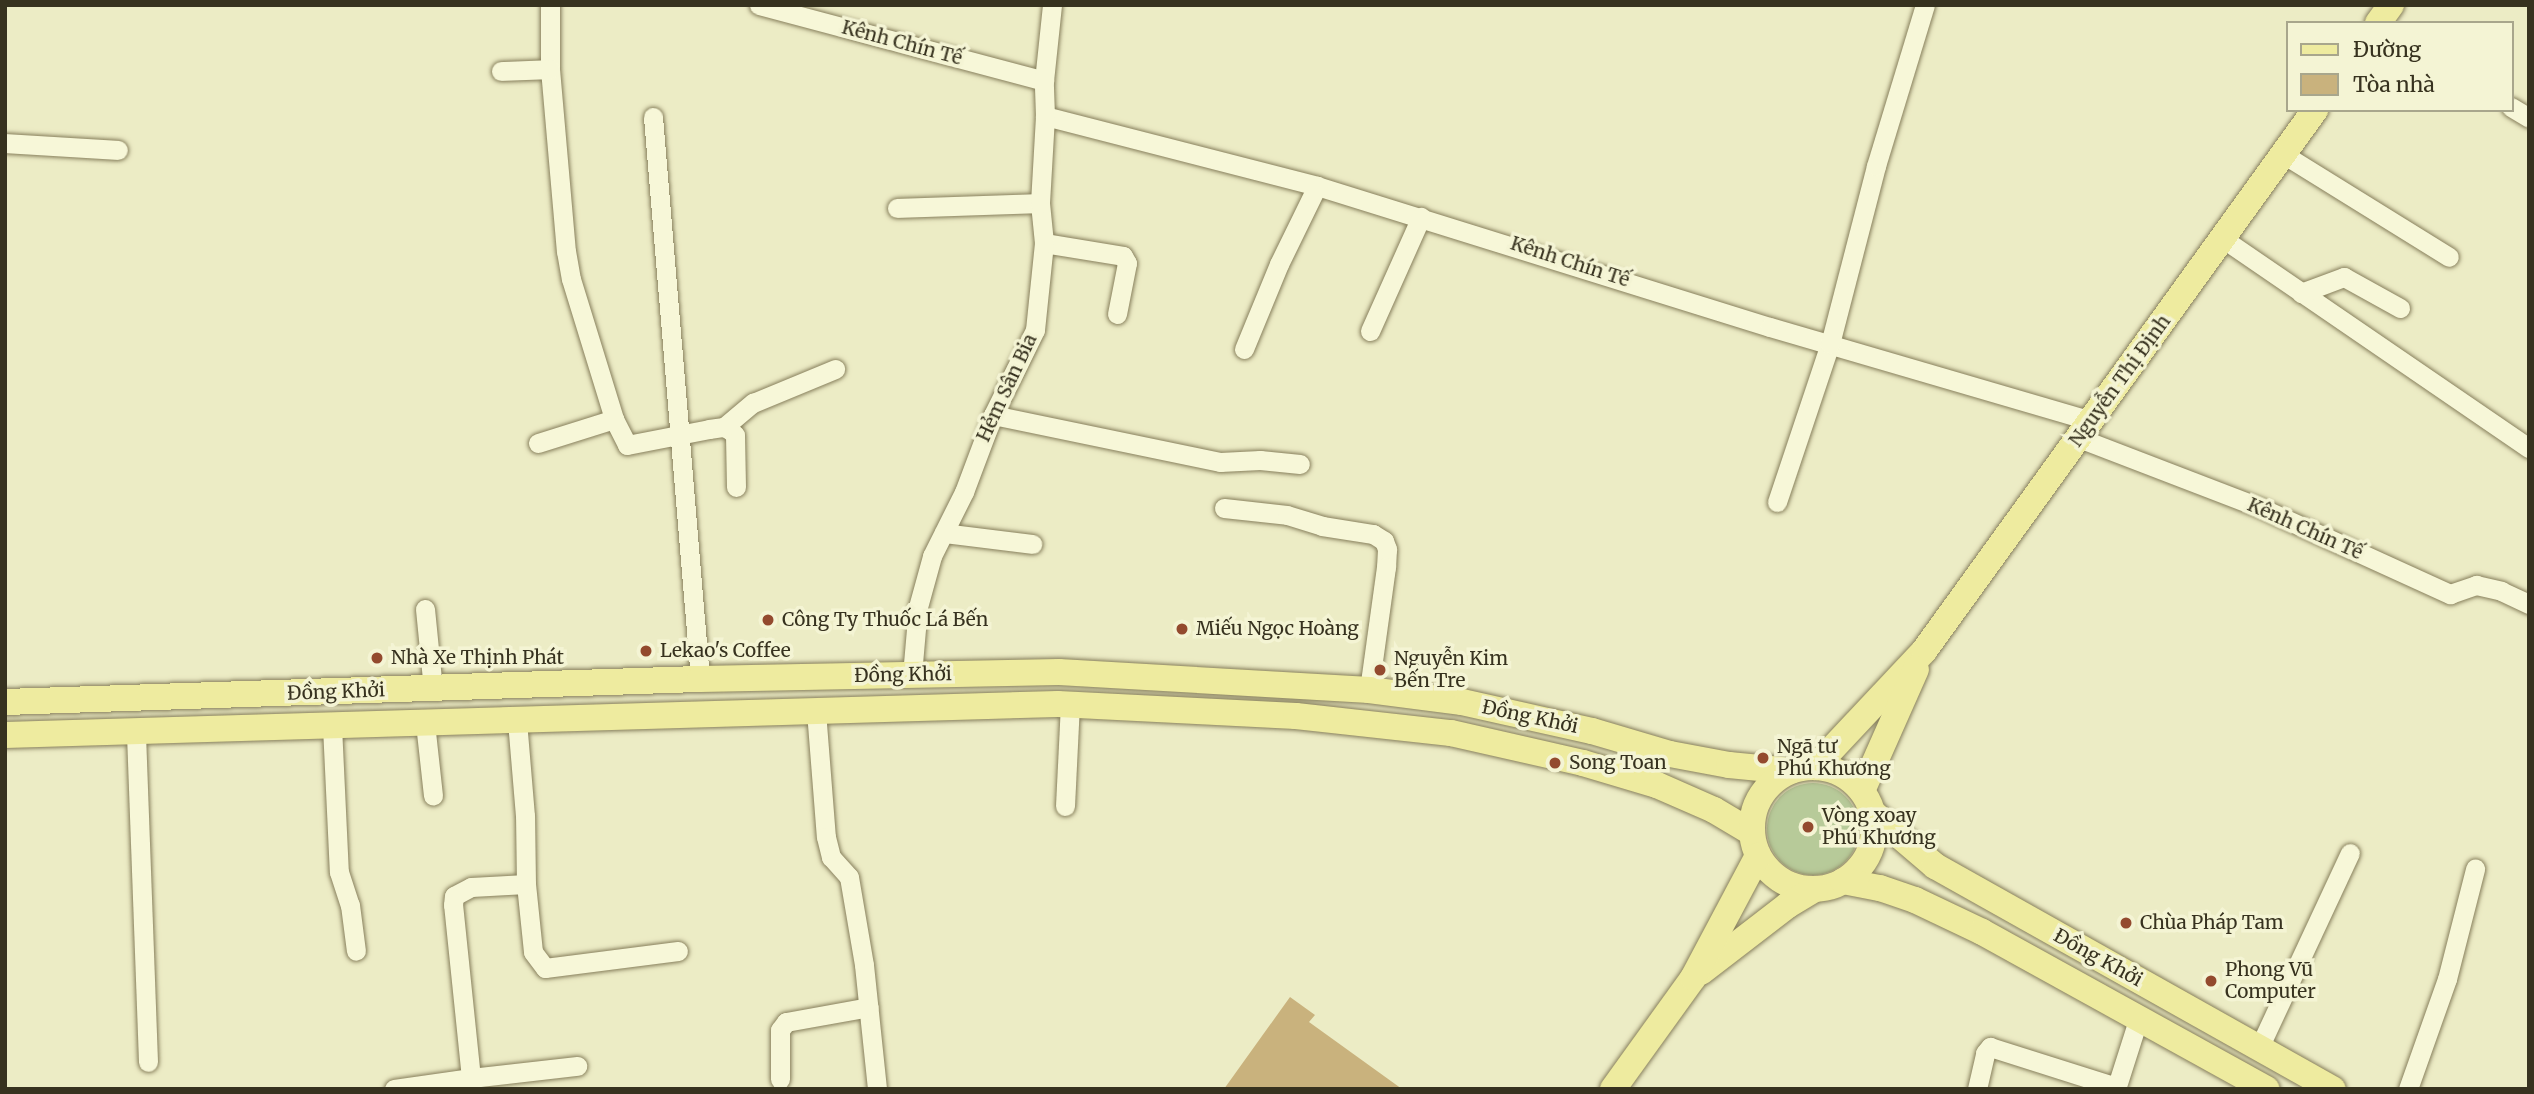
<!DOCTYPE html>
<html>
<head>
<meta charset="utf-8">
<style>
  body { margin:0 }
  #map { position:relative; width:2534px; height:1094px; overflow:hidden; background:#ececc5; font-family:Merriweather,serif }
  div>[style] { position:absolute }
  .green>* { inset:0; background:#b7ca99 }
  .round { border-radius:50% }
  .building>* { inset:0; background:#c9b27d }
  .roads { filter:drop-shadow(0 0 2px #877f5c) drop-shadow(0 0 2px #877f5c) }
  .minor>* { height:19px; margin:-9.5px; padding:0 9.5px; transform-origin:9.5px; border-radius:9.5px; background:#f7f7d8 }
  .major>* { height:26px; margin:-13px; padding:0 13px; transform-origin:13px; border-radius:13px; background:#eeeb9f }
  .major>.ring { margin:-13px; padding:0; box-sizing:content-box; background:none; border:26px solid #eeeb9f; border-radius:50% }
  .dots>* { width:19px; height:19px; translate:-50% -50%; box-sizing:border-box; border:4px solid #f4f4d4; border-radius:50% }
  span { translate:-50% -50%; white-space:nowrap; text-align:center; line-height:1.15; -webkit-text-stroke:7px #f4f4d4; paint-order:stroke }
  .street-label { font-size:19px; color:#37321f }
  .poi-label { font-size:19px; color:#37321f }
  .left { translate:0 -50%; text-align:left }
  .frame { position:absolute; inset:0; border:7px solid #37321f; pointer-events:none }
  .legend { position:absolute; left:2286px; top:21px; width:228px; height:91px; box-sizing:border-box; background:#f4f4d4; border:2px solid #a8a68c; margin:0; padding:9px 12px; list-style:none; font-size:21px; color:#37321f }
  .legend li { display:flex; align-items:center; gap:14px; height:35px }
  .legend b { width:35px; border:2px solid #a8a68c }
</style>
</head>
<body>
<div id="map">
  <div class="green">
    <div class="round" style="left:1767px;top:783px;width:92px;height:92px"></div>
  </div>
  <div class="building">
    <div style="clip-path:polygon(1290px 997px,1315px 1015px,1309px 1022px,1402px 1089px,1224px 1089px)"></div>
  </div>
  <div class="roads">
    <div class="minor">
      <div style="left:550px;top:5px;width:64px;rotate:90deg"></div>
      <div style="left:550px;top:69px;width:183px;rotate:85deg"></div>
      <div style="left:566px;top:251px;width:28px;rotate:80deg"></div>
      <div style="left:571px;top:279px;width:146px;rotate:72.9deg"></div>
      <div style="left:614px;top:419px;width:29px;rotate:63deg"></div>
      <div style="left:627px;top:445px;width:84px;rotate:-11deg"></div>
      <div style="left:709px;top:429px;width:15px;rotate:-8deg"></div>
      <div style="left:724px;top:427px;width:7px;rotate:27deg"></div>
      <div style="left:730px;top:430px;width:7px;rotate:45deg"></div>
      <div style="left:735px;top:435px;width:52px;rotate:88.9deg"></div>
      <div style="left:759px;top:5px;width:295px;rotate:14.9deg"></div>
      <div style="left:501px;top:71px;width:49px;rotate:-2.3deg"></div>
      <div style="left:2511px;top:107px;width:21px;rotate:31deg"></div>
      <div style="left:1045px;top:116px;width:281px;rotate:14.4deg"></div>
      <div style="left:1317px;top:186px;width:474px;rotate:17.3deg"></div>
      <div style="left:1770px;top:327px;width:334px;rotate:16.3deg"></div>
      <div style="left:653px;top:117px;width:564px;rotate:85.22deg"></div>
      <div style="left:5px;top:143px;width:113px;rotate:3.5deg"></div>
      <div style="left:2283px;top:154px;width:195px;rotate:31.8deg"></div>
      <div style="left:897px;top:208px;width:143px;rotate:-2deg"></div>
      <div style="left:2222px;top:238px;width:372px;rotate:34.4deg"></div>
      <div style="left:1044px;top:243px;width:80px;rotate:9.3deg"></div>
      <div style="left:1123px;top:256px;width:8px;rotate:60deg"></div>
      <div style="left:1127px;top:263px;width:52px;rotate:101.1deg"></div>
      <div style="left:2301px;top:293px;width:46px;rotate:-20.4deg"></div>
      <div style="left:2344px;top:277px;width:64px;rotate:29deg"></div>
      <div style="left:1370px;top:331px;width:125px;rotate:-65.9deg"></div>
      <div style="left:1244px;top:349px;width:92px;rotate:-67.6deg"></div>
      <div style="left:1279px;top:264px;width:87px;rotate:-64deg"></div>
      <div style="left:993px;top:415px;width:232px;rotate:11.7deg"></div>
      <div style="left:1220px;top:462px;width:40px;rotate:-2.9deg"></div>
      <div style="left:1260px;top:460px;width:40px;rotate:5.7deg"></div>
      <div style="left:724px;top:427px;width:38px;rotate:-40deg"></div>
      <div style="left:753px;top:403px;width:89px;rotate:-22.5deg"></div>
      <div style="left:2079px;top:438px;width:195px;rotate:21deg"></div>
      <div style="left:2261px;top:508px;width:208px;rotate:24.5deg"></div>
      <div style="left:2450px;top:594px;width:28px;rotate:-19deg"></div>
      <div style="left:2476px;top:585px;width:26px;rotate:13deg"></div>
      <div style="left:2501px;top:591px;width:31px;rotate:25deg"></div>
      <div style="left:538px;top:443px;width:80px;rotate:-17.5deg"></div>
      <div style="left:1777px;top:502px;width:167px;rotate:-71.5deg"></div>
      <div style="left:1830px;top:344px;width:184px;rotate:-75.5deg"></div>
      <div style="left:1876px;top:166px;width:168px;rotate:-73.1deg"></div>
      <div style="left:1224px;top:508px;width:63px;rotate:6.3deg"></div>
      <div style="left:1287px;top:515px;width:37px;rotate:17deg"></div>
      <div style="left:1322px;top:526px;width:52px;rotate:8.9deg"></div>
      <div style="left:1373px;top:534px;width:13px;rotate:32deg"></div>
      <div style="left:1384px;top:541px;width:9px;rotate:69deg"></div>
      <div style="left:1387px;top:549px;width:18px;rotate:93deg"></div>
      <div style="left:1386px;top:567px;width:124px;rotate:97.9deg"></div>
      <div style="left:944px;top:533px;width:89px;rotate:7.1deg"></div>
      <div style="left:425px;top:609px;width:80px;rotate:84.3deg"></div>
      <div style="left:912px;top:675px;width:68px;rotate:-85deg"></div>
      <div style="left:918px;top:607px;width:53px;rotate:-74.6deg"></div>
      <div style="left:932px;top:556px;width:72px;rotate:-63.4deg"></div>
      <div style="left:964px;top:492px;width:82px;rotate:-69.4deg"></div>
      <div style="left:993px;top:415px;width:95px;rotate:-63.7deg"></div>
      <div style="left:1035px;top:330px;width:87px;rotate:-84.1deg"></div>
      <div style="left:1044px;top:243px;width:40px;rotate:-95.7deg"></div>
      <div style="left:1040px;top:203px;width:87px;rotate:-86.7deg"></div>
      <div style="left:1045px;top:116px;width:35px;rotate:-92deg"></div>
      <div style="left:1044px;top:81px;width:76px;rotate:-84deg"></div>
      <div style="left:816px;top:711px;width:126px;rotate:85.5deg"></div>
      <div style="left:826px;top:837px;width:21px;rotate:76deg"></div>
      <div style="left:831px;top:857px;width:27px;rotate:48deg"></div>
      <div style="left:849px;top:877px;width:89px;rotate:80.3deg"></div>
      <div style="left:864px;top:965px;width:125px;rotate:84deg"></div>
      <div style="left:425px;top:723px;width:73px;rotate:83.7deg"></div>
      <div style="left:332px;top:726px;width:146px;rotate:87.3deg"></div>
      <div style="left:339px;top:872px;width:35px;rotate:72deg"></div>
      <div style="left:350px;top:905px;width:46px;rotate:82.6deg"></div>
      <div style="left:136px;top:734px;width:328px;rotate:87.9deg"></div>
      <div style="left:1065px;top:806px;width:102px;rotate:-87.2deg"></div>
      <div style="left:526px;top:884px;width:68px;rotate:84.1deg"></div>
      <div style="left:533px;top:952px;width:20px;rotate:53deg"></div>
      <div style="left:545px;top:968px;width:134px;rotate:-7.3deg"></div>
      <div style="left:2259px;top:1048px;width:215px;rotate:-65deg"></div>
      <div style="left:471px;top:1078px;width:107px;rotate:-6.5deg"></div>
      <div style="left:780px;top:1079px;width:49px;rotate:-90deg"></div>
      <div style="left:780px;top:1030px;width:10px;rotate:-53deg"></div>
      <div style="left:786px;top:1022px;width:84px;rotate:-10.2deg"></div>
      <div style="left:394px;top:1089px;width:78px;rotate:-8.1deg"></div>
      <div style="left:471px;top:1078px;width:174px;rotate:-95.9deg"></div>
      <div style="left:453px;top:905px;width:9px;rotate:-84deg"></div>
      <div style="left:454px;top:896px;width:19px;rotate:-28deg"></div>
      <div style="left:471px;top:887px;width:55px;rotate:-3.1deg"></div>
      <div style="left:526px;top:884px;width:68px;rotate:-90.8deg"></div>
      <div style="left:525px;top:816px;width:96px;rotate:-94.8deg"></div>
      <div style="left:1977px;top:1089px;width:37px;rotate:-77deg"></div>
      <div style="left:1985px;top:1053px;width:8px;rotate:-50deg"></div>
      <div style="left:1990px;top:1047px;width:132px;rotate:17.6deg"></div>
      <div style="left:2116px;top:1089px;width:72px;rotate:-72.3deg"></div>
      <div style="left:2408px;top:1089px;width:117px;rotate:-70.5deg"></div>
      <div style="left:2447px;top:979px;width:114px;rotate:-75.7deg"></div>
    </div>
    <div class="major">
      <div style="left:2378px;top:23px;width:22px;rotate:-54deg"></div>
      <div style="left:5px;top:702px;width:695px;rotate:-1.9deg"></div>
      <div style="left:700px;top:679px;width:359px;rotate:-1.1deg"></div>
      <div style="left:1059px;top:672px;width:311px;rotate:3.3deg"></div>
      <div style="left:1369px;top:690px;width:94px;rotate:7.4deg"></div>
      <div style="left:1462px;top:702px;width:133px;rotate:12.6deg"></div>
      <div style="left:1592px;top:731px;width:81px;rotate:16.4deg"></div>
      <div style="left:1670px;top:754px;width:60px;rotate:10.6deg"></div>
      <div style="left:1729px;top:765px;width:62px;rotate:5.5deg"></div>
      <div style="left:5px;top:735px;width:1053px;rotate:-1.69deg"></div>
      <div style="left:1058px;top:704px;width:238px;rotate:2.9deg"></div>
      <div style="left:1296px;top:716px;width:156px;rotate:6.3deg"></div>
      <div style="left:1451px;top:733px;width:135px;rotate:12.8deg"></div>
      <div style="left:1583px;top:763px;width:77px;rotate:16.6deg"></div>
      <div style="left:1657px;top:785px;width:62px;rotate:23.7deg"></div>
      <div style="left:1714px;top:810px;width:43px;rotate:30.7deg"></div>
      <div style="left:1815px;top:767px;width:159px;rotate:-46.8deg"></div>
      <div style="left:1924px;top:651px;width:668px;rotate:-54.14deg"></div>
      <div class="ring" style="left:1752px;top:767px;width:96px;height:96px"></div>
      <div style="left:1862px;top:791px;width:133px;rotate:-66.1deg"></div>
      <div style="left:1873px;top:813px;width:82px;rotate:40.5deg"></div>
      <div style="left:1935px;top:866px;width:456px;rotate:29.3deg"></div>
      <div style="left:1843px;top:881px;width:38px;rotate:11deg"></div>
      <div style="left:1880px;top:888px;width:37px;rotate:19deg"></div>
      <div style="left:1915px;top:900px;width:74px;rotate:25.5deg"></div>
      <div style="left:1982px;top:932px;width:325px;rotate:28.9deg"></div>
      <div style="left:1701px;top:972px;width:110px;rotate:-37.6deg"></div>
      <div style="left:1788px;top:905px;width:31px;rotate:-31deg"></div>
      <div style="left:1613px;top:1089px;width:137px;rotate:-54.2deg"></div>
      <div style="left:1693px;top:978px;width:138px;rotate:-62deg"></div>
    </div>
  </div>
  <div class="dots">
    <div style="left:768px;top:620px;background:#934a2e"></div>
    <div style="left:1182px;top:629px;background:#934a2e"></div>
    <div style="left:646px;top:651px;background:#934a2e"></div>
    <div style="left:377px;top:658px;background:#934a2e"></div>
    <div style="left:1380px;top:670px;background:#934a2e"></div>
    <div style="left:1763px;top:758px;background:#934a2e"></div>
    <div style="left:1555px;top:763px;background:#934a2e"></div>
    <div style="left:1808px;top:827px;background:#934a2e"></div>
    <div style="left:2126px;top:923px;background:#934a2e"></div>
    <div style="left:2211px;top:981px;background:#934a2e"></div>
  </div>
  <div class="street-label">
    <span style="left:902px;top:43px;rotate:15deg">Kênh Chín Tế</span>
    <span style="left:1570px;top:262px;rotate:18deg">Kênh Chín Tế</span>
    <span style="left:2120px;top:381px;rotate:-54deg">Nguyễn Thị Định</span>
    <span style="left:1007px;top:388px;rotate:-65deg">Hẻm Sân Bia</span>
    <span style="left:2305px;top:529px;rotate:24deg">Kênh Chín Tế</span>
    <span style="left:903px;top:675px;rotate:-1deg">Đồng Khởi</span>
    <span style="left:336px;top:692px;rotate:-2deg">Đồng Khởi</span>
    <span style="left:1530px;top:717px;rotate:12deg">Đồng Khởi</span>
    <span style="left:2098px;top:958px;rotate:29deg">Đồng Khởi</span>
  </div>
  <div class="poi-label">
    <span class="left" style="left:782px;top:620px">Công Ty Thuốc Lá Bến</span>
    <span class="left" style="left:1196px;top:629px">Miếu Ngọc Hoàng</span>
    <span class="left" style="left:660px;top:651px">Lekao's Coffee</span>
    <span class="left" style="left:391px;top:658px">Nhà Xe Thịnh Phát</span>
    <span class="left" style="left:1394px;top:670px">Nguyễn Kim<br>Bến Tre</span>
    <span class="left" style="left:1777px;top:758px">Ngã tư<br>Phú Khương</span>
    <span class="left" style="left:1569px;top:763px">Song Toan</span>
    <span class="left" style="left:1822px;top:827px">Vòng xoay<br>Phú Khương</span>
    <span class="left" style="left:2140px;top:923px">Chùa Pháp Tam</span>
    <span class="left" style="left:2225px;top:981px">Phong Vũ<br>Computer</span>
  </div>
  <div class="frame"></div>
  <ul class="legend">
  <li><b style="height:9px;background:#eeeb9f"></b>Đường</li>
  <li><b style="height:19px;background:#c9b27d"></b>Tòa nhà</li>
  </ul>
</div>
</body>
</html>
